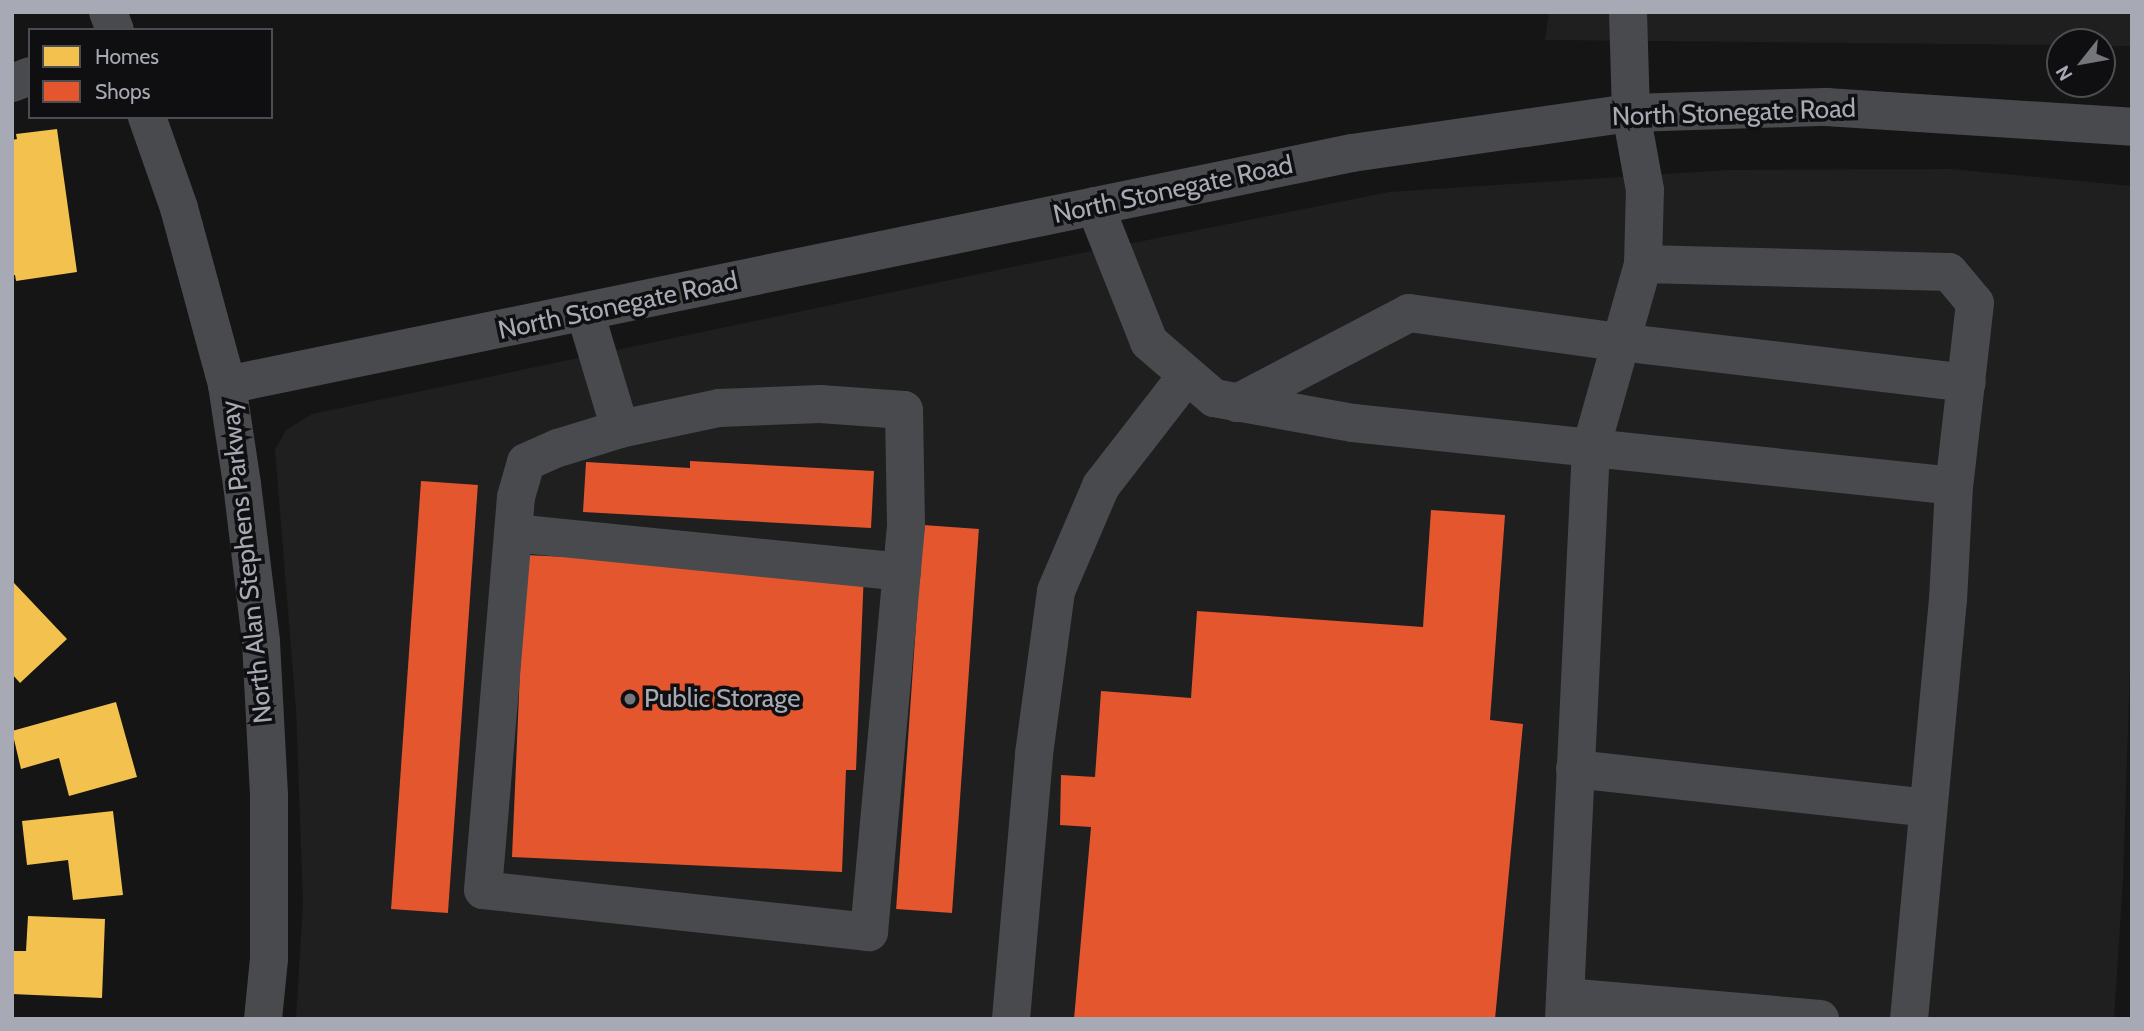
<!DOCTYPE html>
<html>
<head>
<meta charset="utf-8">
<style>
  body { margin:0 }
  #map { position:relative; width:2144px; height:1031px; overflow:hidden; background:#151515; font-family:Cabin,sans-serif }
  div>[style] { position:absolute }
  .built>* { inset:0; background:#1f1f20 }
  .homes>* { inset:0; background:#f2c14e }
  .shops>* { inset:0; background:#e4572e; transform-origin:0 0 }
  .minor>* { height:38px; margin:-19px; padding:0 19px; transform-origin:19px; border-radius:19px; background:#494a4e }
  .dots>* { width:19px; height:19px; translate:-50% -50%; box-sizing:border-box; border:4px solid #0f0f11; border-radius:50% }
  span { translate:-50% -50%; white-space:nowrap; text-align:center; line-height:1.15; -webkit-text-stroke:7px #0f0f11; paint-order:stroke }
  .street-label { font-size:26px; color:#a7aab4 }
  .poi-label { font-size:26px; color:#a7aab4 }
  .left { translate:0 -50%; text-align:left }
  .frame { position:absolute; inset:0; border:14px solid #a7aab4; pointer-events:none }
  .legend { position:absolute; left:28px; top:28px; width:245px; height:91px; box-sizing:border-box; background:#0f0f11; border:2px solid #4c4d52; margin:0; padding:9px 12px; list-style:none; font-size:21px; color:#a7aab4 }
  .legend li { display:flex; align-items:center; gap:14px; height:35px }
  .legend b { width:35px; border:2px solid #4c4d52 }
  .north { position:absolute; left:2046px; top:28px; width:70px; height:70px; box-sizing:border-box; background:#0f0f11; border:2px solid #4c4d52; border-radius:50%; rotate:239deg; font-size:19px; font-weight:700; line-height:28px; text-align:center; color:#a7aab4 }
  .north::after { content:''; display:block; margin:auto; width:24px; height:32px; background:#74767c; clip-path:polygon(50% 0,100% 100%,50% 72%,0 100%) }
</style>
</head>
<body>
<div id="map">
  <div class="built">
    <div style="clip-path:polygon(1549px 12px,2132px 12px,2132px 46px,2102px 46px,2102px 42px,2060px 42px,2060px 45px,1545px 40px)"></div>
    <div style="clip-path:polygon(1951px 169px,2132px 186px,2132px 608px,2123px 880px,2114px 1019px,296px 1019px,303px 903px,296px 709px,275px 450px,286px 430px,312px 414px,1012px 267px,1389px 192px,1728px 170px)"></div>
  </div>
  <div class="homes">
    <div style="clip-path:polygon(57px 129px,77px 272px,16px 281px,15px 275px,12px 275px,12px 140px,17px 139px,16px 134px)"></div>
    <div style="clip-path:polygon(14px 583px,67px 639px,20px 683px,12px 674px)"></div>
    <div style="clip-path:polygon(116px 702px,137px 777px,69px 796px,59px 758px,21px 769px,12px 731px)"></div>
    <div style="clip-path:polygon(113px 811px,123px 895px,73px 900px,68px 860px,27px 865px,22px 821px)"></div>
    <div style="clip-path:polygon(28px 916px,105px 919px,102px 998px,12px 994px,12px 951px,26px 951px)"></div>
  </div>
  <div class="shops">
    <div style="clip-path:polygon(690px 461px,874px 471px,871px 528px,583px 512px,586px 462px,690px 468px)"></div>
    <div style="left:421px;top:481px;width:57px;height:429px;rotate:4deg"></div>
    <div style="clip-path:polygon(1431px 510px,1505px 515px,1490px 720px,1523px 724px,1495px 1019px,1074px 1019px,1091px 827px,1060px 825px,1061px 775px,1095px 777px,1101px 691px,1191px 698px,1197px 611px,1423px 627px)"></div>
    <div style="left:923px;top:525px;width:56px;height:385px;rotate:4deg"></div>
    <div style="clip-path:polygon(525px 555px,864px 571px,856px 770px,846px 770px,842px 872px,512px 857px)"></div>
  </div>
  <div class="minor">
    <div style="left:108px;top:12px;width:19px;rotate:69deg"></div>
    <div style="left:12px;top:83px;width:19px;rotate:-21deg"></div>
    <div style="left:147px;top:117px;width:96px;rotate:70.6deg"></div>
    <div style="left:179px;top:208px;width:183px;rotate:74.8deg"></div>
    <div style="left:227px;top:385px;width:100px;rotate:81.4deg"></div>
    <div style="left:242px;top:484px;width:159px;rotate:83.1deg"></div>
    <div style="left:261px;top:642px;width:153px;rotate:87deg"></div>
    <div style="left:269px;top:795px;width:164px;rotate:90deg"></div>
    <div style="left:269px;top:959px;width:60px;rotate:95.7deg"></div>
    <div style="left:1095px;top:206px;width:146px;rotate:68.3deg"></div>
    <div style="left:1149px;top:342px;width:86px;rotate:40.7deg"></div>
    <div style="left:1214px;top:398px;width:141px;rotate:10.2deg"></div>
    <div style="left:1353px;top:423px;width:604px;rotate:5.98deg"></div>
    <div style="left:1643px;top:264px;width:306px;rotate:1.5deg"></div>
    <div style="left:1949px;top:272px;width:40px;rotate:50deg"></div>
    <div style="left:1975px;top:303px;width:184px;rotate:96.5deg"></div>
    <div style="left:1954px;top:486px;width:113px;rotate:93deg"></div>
    <div style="left:1948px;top:599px;width:422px;rotate:95.3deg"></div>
    <div style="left:585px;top:312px;width:122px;rotate:73.3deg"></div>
    <div style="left:620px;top:429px;width:101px;rotate:-12deg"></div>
    <div style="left:719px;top:408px;width:101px;rotate:-2.3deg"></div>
    <div style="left:820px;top:404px;width:84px;rotate:4.1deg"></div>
    <div style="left:904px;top:410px;width:116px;rotate:89deg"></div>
    <div style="left:906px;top:526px;width:408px;rotate:95.2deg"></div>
    <div style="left:869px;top:932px;width:388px;rotate:-173.8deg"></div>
    <div style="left:483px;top:890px;width:394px;rotate:-85.2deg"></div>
    <div style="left:516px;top:497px;width:36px;rotate:-74deg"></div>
    <div style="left:526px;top:462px;width:35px;rotate:-24deg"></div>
    <div style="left:558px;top:448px;width:65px;rotate:-17deg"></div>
    <div style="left:227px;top:385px;width:1149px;rotate:-11.65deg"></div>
    <div style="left:1352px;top:153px;width:282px;rotate:-8.2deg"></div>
    <div style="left:1631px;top:113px;width:195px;rotate:-1.8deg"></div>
    <div style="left:1826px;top:107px;width:307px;rotate:3.7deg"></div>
    <div style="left:1237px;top:403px;width:194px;rotate:-27.6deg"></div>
    <div style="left:1409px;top:313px;width:212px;rotate:7.9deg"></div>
    <div style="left:1619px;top:342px;width:350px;rotate:6.7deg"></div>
    <div style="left:513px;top:533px;width:391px;rotate:5.7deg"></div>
    <div style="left:1575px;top:769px;width:355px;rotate:6.3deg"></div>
    <div style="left:1565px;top:997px;width:256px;rotate:4.9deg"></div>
    <div style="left:1011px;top:1019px;width:266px;rotate:-85deg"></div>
    <div style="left:1034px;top:754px;width:164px;rotate:-82.3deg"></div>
    <div style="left:1056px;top:591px;width:114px;rotate:-66.8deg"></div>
    <div style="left:1101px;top:486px;width:140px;rotate:-52.2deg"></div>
    <div style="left:1564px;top:1019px;width:572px;rotate:-87.29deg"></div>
    <div style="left:1591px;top:448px;width:191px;rotate:-74.2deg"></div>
    <div style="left:1643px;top:264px;width:74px;rotate:-88.5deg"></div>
    <div style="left:1645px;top:190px;width:78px;rotate:-100.3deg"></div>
    <div style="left:1631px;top:113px;width:101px;rotate:-91.7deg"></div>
  </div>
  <div class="dots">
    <div style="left:630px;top:699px;background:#74767c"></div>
  </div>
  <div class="street-label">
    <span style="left:1734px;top:113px;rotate:-2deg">North Stonegate Road</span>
    <span style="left:1173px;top:190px;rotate:-12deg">North Stonegate Road</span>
    <span style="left:618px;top:306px;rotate:-12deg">North Stonegate Road</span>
    <span style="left:247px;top:562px;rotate:-96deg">North Alan Stephens Parkway</span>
  </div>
  <div class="poi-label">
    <span class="left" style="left:644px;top:699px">Public Storage</span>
  </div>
  <div class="frame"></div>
  <ul class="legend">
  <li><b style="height:19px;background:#f2c14e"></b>Homes</li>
  <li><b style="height:19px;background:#e4572e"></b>Shops</li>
  </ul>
  <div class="north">N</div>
</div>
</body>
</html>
